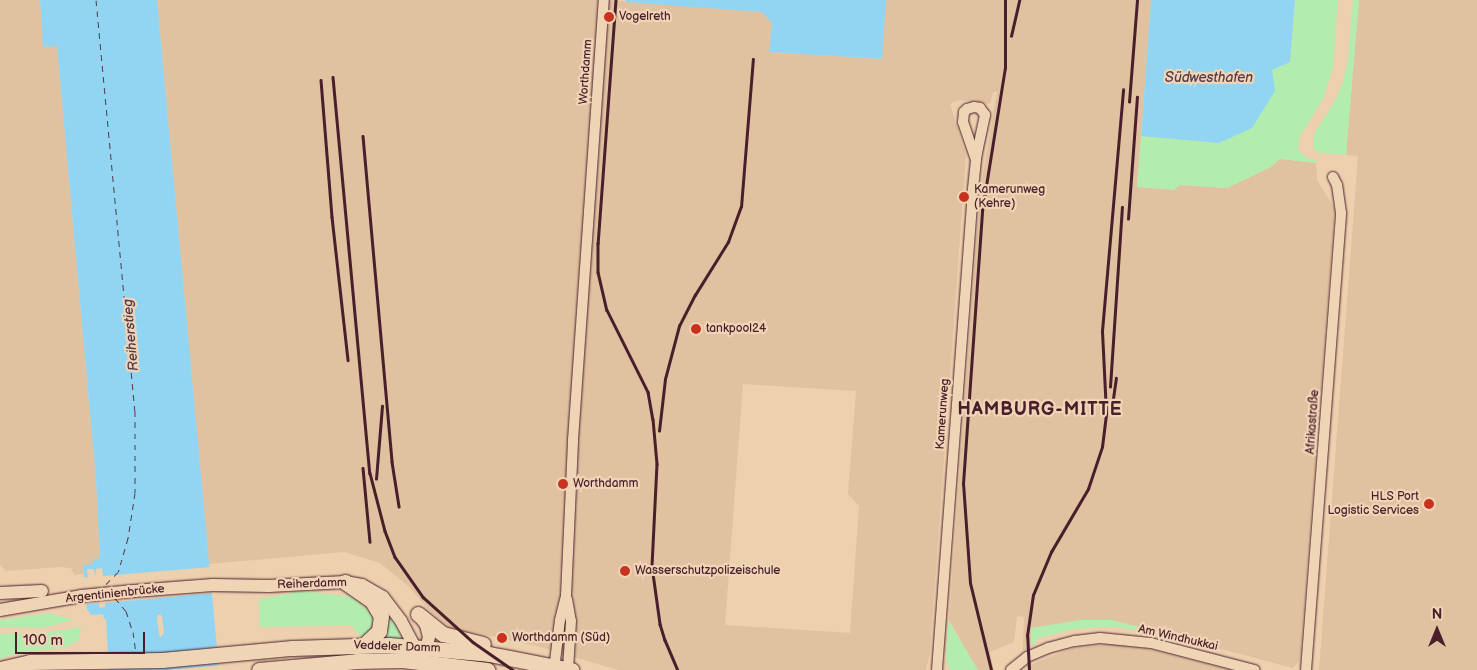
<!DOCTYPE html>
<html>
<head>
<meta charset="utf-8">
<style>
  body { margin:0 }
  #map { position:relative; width:1477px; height:670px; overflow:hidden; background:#edd0ae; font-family:"Balsamiq Sans",sans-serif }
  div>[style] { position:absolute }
  .built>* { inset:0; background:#e0c1a0 }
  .green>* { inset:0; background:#b3ecaf }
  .water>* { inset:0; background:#91d5f2 }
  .pier>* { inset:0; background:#edd0ae }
  .ferry>* { height:1px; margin-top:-0.5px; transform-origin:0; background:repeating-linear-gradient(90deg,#553a49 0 6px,transparent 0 11px) }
  .roads { filter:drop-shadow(0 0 1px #4a1f2b) drop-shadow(0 0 1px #4a1f2b) }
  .minor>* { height:10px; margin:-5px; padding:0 5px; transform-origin:5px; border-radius:5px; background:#efd5b6 }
  .tertiary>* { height:12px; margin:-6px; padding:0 6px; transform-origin:6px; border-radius:6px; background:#efd5b6 }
  .primary>* { height:15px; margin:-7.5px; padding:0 7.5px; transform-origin:7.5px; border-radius:7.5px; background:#efd5b6 }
  .rail>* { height:2.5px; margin:-1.25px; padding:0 1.25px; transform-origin:1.25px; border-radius:1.25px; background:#4a1f2b }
  .dots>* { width:14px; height:14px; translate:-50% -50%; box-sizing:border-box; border:2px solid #efd5b6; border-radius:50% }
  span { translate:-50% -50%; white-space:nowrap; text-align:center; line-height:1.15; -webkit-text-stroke:4.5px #efd5b6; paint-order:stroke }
  .poi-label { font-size:12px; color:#4a1f2b }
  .left { translate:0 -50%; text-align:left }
  .right { translate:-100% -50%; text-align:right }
  .street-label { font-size:12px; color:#4a1f2b }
  .water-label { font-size:14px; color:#553a49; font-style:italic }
  .district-label { font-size:18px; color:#4a1f2b; font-weight:700; letter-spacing:1px }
  .north { position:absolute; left:1412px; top:605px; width:50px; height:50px; -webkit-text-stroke:4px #efd5b6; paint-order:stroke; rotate:0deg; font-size:14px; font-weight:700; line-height:20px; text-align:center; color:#4a1f2b }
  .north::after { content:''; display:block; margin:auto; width:18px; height:22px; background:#4a1f2b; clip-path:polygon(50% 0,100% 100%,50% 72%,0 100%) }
  .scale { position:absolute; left:15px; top:632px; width:130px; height:22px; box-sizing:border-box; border:2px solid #4a1f2b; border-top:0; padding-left:6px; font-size:15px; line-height:18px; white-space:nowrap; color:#4a1f2b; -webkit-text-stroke:4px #efd5b6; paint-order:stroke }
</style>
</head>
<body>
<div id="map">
  <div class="built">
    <div style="clip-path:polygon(0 0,40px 0,43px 47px,57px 46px,96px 480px,100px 559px,93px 564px,83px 565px,84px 574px,74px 575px,71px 568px,59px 567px,6px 571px,0 565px)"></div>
    <div style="clip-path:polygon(evenodd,157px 0,609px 0,762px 12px,772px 23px,769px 52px,881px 59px,886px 0,1151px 0,1137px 187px,1180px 185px,1227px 188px,1271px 167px,1280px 159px,1316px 163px,1317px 180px,1335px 209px,1300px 660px,1293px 668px,1112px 620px,1031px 637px,1031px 647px,1023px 651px,1024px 617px,1017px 616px,1014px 642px,990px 652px,994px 670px,978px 670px,949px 620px,980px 192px,997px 92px,993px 92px,990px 104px,958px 100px,950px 104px,966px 155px,930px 652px,926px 670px,618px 670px,537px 646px,482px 634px,453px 630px,430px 611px,407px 585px,380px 563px,344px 552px,209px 564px,157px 0,743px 384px,856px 391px,848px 494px,859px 506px,850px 633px,725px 625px,743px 384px)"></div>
    <div style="clip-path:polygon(1359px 0,1477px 0,1477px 670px,1319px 670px,1358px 156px,1346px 155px)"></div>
    <div style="clip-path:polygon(1111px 644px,1145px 648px,1232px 670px,1027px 670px,1027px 666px,1030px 665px,1075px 647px)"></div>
  </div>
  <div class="green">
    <div style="clip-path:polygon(1295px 0,1338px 0,1333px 67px,1323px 99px,1299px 138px,1298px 150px,1307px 158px,1316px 160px,1316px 163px,1280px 159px,1271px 167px,1227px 188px,1180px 185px,1174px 190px,1137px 187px,1141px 136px,1219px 143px,1272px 70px,1290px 62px)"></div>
    <div style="clip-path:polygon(1353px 0,1359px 0,1346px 155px,1315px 152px,1313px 145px,1314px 134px,1336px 99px,1343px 82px,1348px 59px)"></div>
    <div style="clip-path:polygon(302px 591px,352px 597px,375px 616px,368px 635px,360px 636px,351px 625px,260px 627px,259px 599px)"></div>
    <div style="clip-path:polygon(386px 609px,403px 639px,379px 639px)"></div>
    <div style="clip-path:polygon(49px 613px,73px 620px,42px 628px,0 627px,0 620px)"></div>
    <div style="clip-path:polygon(948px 620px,978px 670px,950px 670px,946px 661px)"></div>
    <div style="clip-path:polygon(1080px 620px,1112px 620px,1165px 634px,1121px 628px,1092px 628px,1074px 629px,1039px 638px,1031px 647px,1031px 628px)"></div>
    <div style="clip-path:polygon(81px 627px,79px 640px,64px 648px,21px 652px,0 659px,0 634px,44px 633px)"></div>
  </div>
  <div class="water">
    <div style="clip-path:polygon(evenodd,40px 0,157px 0,219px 670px,109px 670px,106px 619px,104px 619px,103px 614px,91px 615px,87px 609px,83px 565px,93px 564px,93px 559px,100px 558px,96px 480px,57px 46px,43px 47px,40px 0,159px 614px,162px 616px,164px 633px,161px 637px,159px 635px,157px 617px,159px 614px)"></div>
    <div style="clip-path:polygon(626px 0,886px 0,882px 59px,769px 52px,772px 23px,762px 12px,625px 2px)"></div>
    <div style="clip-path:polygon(1151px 0,1295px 0,1290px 62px,1272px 70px,1275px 91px,1252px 128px,1219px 143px,1141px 136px)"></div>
  </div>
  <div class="pier">
    <div style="clip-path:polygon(211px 567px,214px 596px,213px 593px,105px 603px,105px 607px,99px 608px,99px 603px,84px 604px,81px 578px,88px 577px,87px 569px,94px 569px,95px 577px,96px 569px,102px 568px,103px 576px)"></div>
    <div style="clip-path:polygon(221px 665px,221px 670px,168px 670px)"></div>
  </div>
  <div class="ferry">
    <div style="left:96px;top:0;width:413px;rotate:84.6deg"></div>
    <div style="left:135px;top:411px;width:82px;rotate:90deg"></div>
    <div style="left:135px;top:493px;width:46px;rotate:98.8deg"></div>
    <div style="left:128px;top:538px;width:35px;rotate:106deg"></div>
    <div style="left:118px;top:572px;width:21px;rotate:135deg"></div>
    <div style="left:103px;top:587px;width:2px;rotate:27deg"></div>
    <div style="left:115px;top:598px;width:17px;rotate:50deg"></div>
    <div style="left:126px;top:611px;width:22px;rotate:72deg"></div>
    <div style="left:133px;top:632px;width:22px;rotate:82deg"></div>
  </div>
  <div class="roads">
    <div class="minor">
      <div style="left:567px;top:599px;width:22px;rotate:80deg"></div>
      <div style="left:571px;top:621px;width:49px;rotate:93.5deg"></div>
      <div style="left:554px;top:670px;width:50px;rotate:-83.2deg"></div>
      <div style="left:560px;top:620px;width:25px;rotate:-76deg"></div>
      <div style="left:566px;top:596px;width:156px;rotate:-87.4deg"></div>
      <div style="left:573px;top:440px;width:441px;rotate:-86deg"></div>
      <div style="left:937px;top:670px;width:466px;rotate:-85.7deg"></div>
      <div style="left:972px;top:205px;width:7px;rotate:-90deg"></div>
      <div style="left:972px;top:198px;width:39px;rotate:-84deg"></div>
      <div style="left:976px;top:159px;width:11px;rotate:-80deg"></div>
      <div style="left:978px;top:148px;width:34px;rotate:-78deg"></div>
      <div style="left:985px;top:115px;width:9px;rotate:-126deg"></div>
      <div style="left:980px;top:108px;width:6px;rotate:-171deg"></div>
      <div style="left:974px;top:107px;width:7px;rotate:164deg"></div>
      <div style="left:967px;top:109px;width:4px;rotate:135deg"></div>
      <div style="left:964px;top:112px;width:10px;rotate:96deg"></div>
      <div style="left:963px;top:122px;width:39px;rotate:71deg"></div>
      <div style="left:1011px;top:670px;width:21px;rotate:-39deg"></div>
      <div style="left:1027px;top:657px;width:23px;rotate:-23deg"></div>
      <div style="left:1048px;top:648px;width:28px;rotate:-15deg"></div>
      <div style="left:1075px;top:641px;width:25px;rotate:-7deg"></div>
      <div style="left:1100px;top:638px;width:51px;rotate:5.6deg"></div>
      <div style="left:1151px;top:643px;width:107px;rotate:14.6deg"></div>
      <div style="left:1306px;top:670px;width:458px;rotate:-85.6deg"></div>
      <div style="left:1341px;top:213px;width:28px;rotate:-98deg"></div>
      <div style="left:1337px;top:185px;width:9px;rotate:-117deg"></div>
    </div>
    <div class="tertiary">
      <div style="left:0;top:593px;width:42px;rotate:-2.7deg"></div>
      <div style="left:0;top:610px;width:82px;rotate:-9.8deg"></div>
      <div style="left:81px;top:596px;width:53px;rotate:-5.4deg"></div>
      <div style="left:134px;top:591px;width:79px;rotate:-4.3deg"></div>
      <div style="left:213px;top:585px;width:56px;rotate:1deg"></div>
      <div style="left:269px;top:586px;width:76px;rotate:-3deg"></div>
      <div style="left:345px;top:582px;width:17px;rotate:10deg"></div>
      <div style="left:362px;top:585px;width:24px;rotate:30deg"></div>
      <div style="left:383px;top:597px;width:30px;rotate:53deg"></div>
      <div style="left:401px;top:621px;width:38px;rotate:62deg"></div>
      <div style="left:420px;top:617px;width:10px;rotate:53deg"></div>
      <div style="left:426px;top:625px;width:12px;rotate:76deg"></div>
      <div style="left:429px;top:637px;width:21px;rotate:104deg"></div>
    </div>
    <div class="primary">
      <div style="left:345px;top:582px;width:33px;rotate:35deg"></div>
      <div style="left:372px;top:601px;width:17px;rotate:59deg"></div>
      <div style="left:381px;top:616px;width:15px;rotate:98deg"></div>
      <div style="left:379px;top:631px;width:21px;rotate:137deg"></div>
      <div style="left:418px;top:614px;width:32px;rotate:39deg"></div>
      <div style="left:443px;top:634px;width:41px;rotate:14deg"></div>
      <div style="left:0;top:669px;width:31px;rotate:-13deg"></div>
      <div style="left:30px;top:662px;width:132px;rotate:-0.9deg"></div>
      <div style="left:162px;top:660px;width:131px;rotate:-5.3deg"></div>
      <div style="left:292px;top:648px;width:97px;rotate:-1.8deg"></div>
      <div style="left:389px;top:645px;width:100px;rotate:5.1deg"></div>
      <div style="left:489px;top:654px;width:84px;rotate:11deg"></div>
      <div style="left:259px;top:670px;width:98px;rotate:-5.2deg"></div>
      <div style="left:357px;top:661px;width:45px;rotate:-1.3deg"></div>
      <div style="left:402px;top:660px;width:86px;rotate:6.7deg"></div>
    </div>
  </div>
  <div class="rail">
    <div style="left:616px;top:0;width:244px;rotate:94.2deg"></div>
    <div style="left:598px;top:243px;width:29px;rotate:90deg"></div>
    <div style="left:598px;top:272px;width:39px;rotate:77deg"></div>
    <div style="left:607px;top:310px;width:92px;rotate:63.4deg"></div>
    <div style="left:648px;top:392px;width:27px;rotate:80deg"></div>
    <div style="left:653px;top:419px;width:45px;rotate:84.9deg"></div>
    <div style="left:657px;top:464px;width:102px;rotate:92.8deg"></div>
    <div style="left:652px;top:566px;width:59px;rotate:82.1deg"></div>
    <div style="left:660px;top:624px;width:17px;rotate:73deg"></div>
    <div style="left:665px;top:640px;width:33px;rotate:67deg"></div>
    <div style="left:1011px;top:36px;width:37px;rotate:-77deg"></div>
    <div style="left:333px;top:77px;width:398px;rotate:84.7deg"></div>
    <div style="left:370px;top:473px;width:60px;rotate:75.5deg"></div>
    <div style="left:385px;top:531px;width:28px;rotate:69deg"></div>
    <div style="left:395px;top:557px;width:49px;rotate:55deg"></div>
    <div style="left:423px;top:597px;width:67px;rotate:42deg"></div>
    <div style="left:473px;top:642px;width:49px;rotate:35deg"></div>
    <div style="left:321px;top:80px;width:137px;rotate:85.4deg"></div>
    <div style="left:332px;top:217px;width:144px;rotate:83.6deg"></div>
    <div style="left:1129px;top:102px;width:102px;rotate:-85.5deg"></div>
    <div style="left:363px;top:136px;width:327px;rotate:84.9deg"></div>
    <div style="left:392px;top:462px;width:45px;rotate:81deg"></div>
    <div style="left:1128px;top:219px;width:122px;rotate:-85.8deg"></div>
    <div style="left:1110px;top:387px;width:180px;rotate:-86.2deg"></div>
    <div style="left:1111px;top:413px;width:35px;rotate:-82deg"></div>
    <div style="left:659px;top:431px;width:52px;rotate:-83.4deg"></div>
    <div style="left:665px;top:379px;width:55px;rotate:-75.2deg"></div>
    <div style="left:679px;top:326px;width:35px;rotate:-63deg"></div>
    <div style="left:695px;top:295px;width:62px;rotate:-58.1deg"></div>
    <div style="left:728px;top:242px;width:37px;rotate:-70deg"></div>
    <div style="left:741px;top:207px;width:148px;rotate:-85.4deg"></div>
    <div style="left:363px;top:468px;width:74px;rotate:84.6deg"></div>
    <div style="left:376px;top:479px;width:73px;rotate:-85.3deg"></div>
    <div style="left:991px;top:670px;width:89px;rotate:-103.6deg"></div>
    <div style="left:970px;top:583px;width:99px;rotate:-94deg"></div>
    <div style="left:963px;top:484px;width:274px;rotate:-86deg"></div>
    <div style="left:982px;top:211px;width:145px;rotate:-80.9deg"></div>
    <div style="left:1005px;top:68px;width:68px;rotate:-90deg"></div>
    <div style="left:1029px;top:670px;width:34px;rotate:-93deg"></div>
    <div style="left:1027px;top:636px;width:41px;rotate:-81.7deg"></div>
    <div style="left:1033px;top:595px;width:47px;rotate:-67.3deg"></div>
    <div style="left:1051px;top:552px;width:73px;rotate:-59.6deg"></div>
    <div style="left:1088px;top:489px;width:44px;rotate:-71.6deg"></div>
    <div style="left:1102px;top:447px;width:34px;rotate:-83deg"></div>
    <div style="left:1106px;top:413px;width:82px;rotate:-92.8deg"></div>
    <div style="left:1102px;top:331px;width:242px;rotate:-85deg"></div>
  </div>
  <div class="dots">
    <div style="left:609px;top:17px;background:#c8321e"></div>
    <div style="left:964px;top:197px;background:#c8321e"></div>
    <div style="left:696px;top:329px;background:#c8321e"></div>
    <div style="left:563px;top:484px;background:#c8321e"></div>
    <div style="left:1429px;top:504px;background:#c8321e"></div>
    <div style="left:625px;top:571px;background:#c8321e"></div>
    <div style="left:502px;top:638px;background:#c8321e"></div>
  </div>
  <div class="poi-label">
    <span class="left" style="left:619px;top:17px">Vogelreth</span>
    <span class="left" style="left:974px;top:197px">Kamerunweg<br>(Kehre)</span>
    <span class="left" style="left:706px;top:329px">tankpool24</span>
    <span class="left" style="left:573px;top:484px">Worthdamm</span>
    <span class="right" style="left:1419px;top:504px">HLS Port<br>Logistic Services</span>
    <span class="left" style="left:635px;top:571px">Wasserschutzpolizeischule</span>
    <span class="left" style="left:512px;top:638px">Worthdamm (Süd)</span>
  </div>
  <div class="street-label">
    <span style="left:586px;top:72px;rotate:-86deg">Worthdamm</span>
    <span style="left:943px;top:414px;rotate:-86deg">Kamerunweg</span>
    <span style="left:1313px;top:422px;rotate:-86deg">Afrikastraße</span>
    <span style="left:312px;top:584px;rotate:-2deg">Reiherdamm</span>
    <span style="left:115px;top:594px;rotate:-6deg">Argentinienbrücke</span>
    <span style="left:1178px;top:638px;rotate:13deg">Am Windhukkai</span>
    <span style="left:397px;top:647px;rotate:2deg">Veddeler Damm</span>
  </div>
  <div class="water-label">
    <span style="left:1209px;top:78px">Südwesthafen</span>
    <span style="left:131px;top:335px;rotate:-95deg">Reiherstieg</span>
  </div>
  <div class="district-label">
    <span style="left:1040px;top:410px">HAMBURG-MITTE</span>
  </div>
  <div class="north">N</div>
  <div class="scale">100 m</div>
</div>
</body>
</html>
